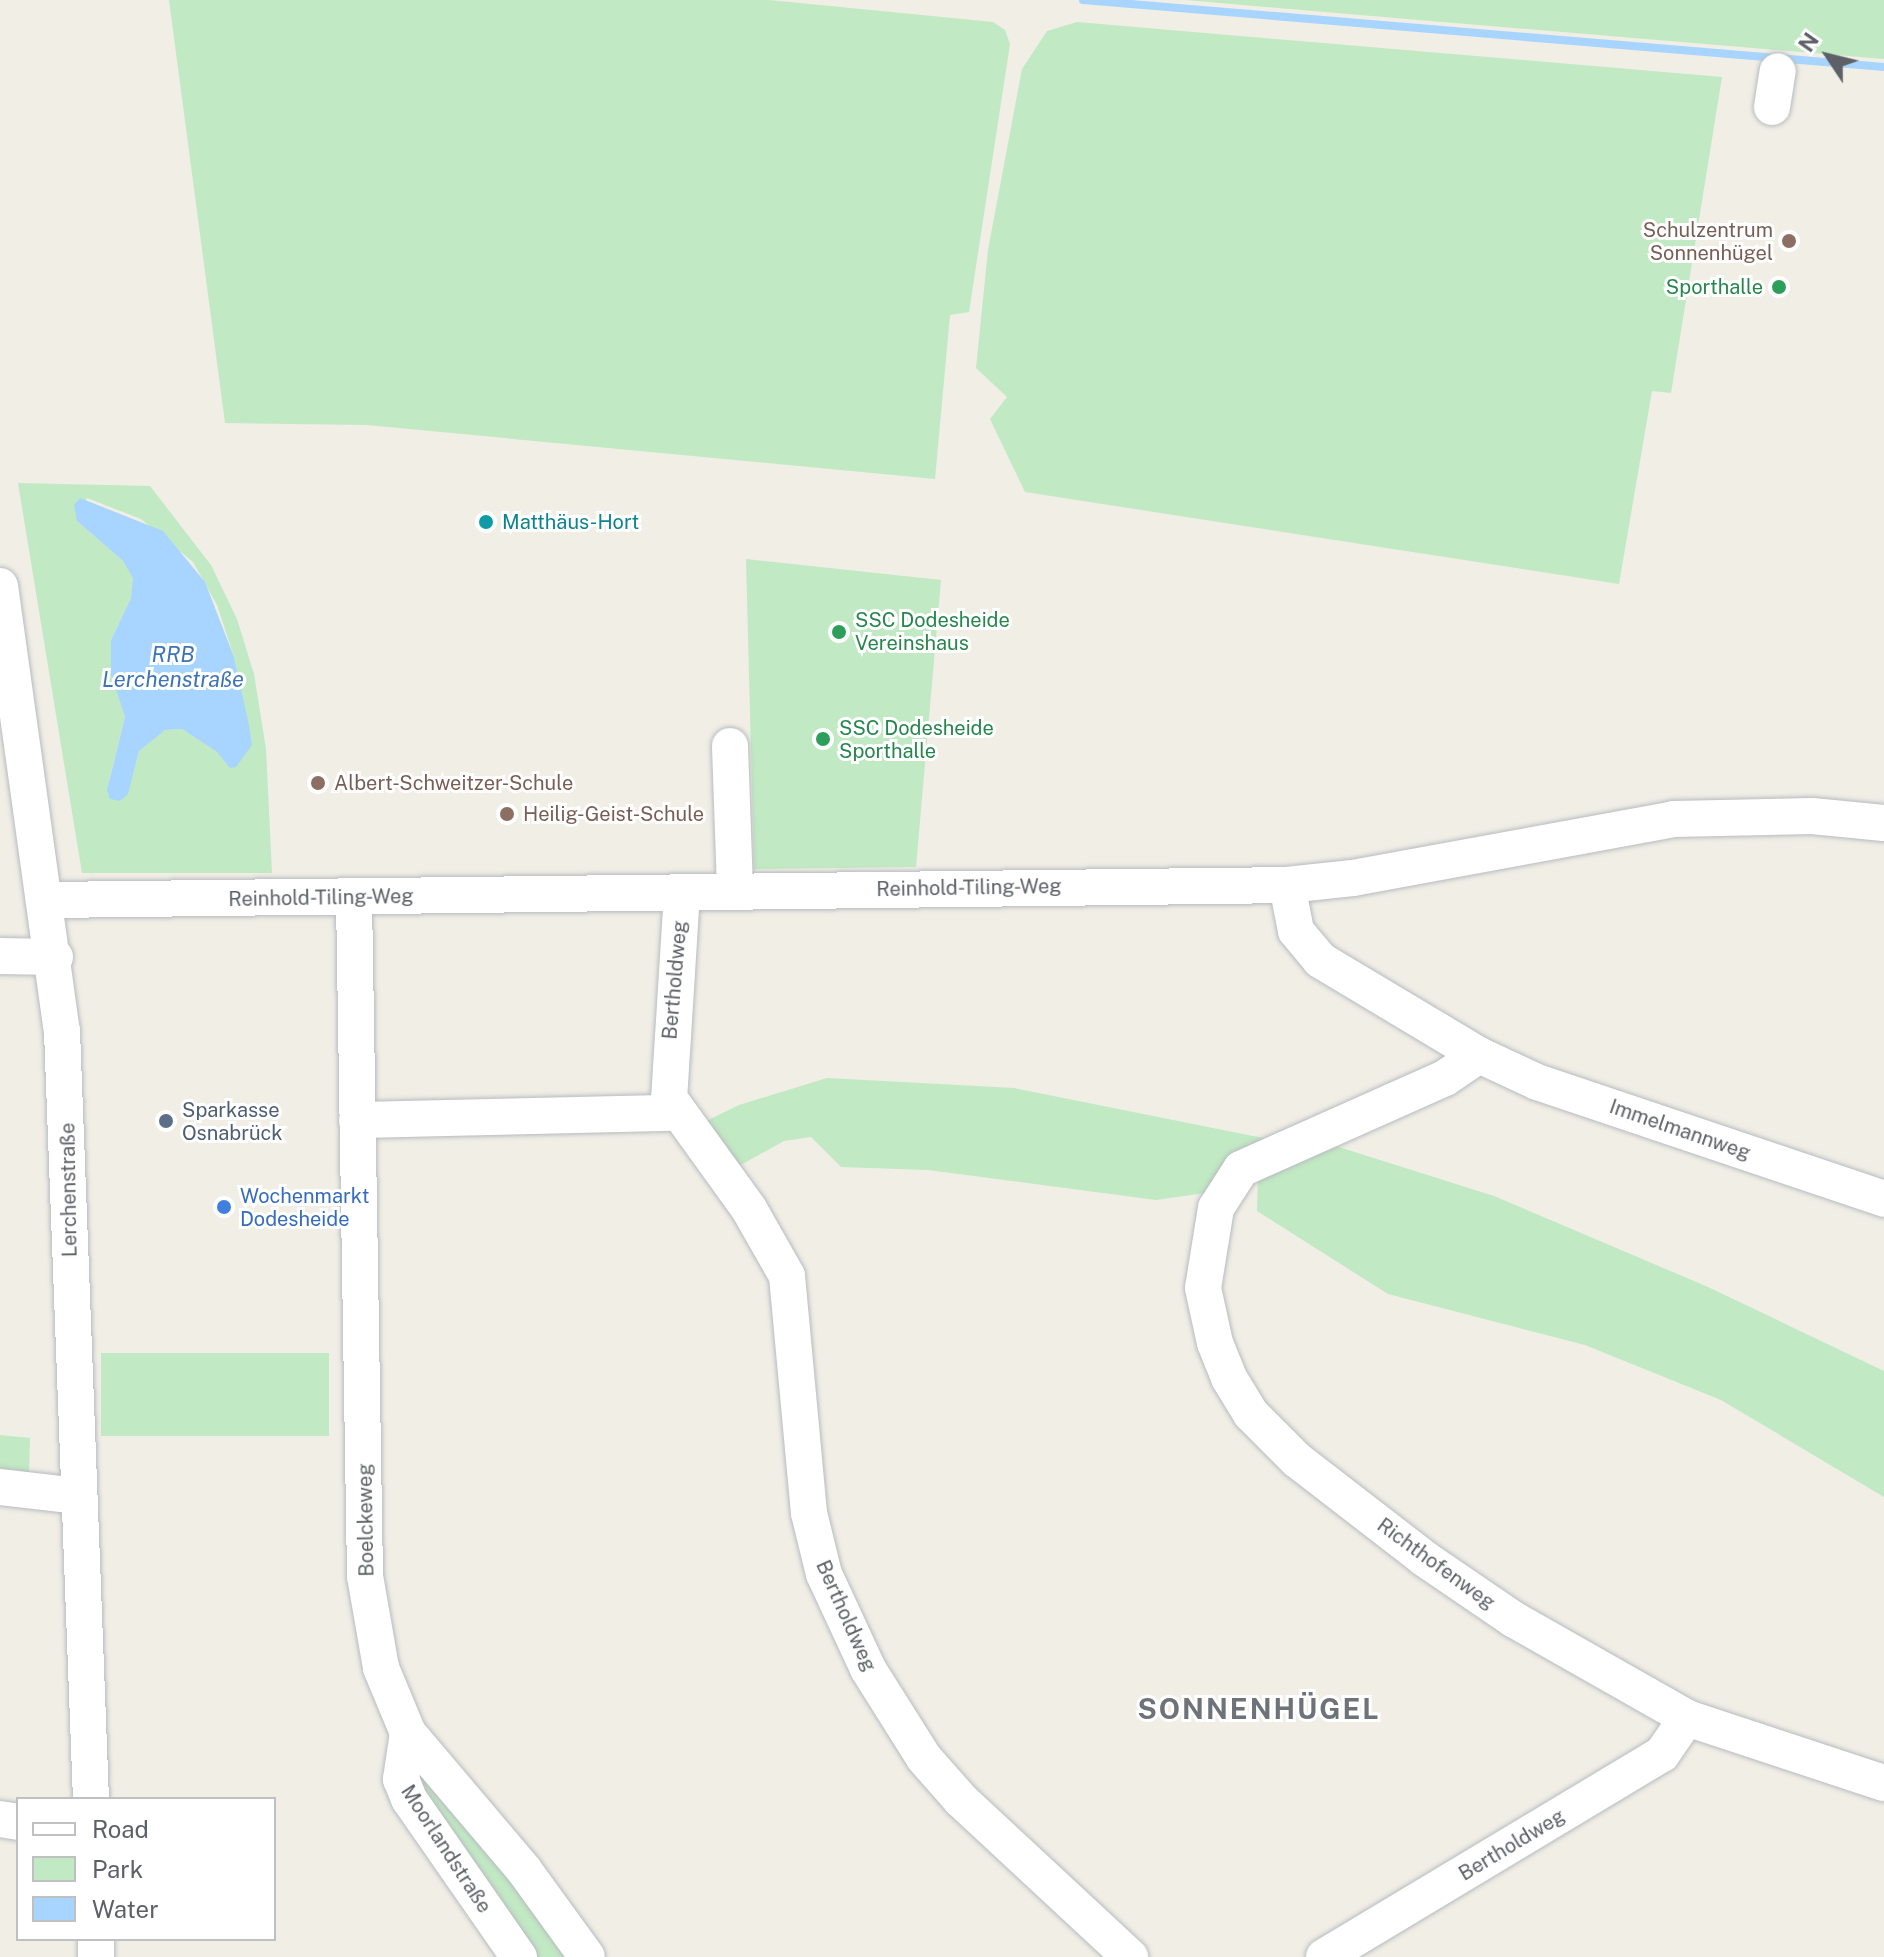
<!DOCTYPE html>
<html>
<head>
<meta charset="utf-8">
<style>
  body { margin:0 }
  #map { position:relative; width:1884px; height:1957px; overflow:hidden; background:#f0eee5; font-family:"Public Sans",sans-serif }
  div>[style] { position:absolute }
  .green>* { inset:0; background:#c1e9c3; transform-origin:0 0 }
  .water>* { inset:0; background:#a7d5ff }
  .stream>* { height:8px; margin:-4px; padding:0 4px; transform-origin:4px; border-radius:4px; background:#a7d5ff }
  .roads { filter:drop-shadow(0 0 2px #b8bbc0) drop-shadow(0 0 2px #b8bbc0) }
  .minor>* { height:36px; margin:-18px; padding:0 18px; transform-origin:18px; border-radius:18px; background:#fff }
  .dots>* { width:22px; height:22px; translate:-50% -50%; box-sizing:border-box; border:4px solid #fff; border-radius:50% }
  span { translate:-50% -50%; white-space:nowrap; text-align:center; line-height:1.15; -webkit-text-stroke:6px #fff; paint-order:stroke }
  .education-label { font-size:20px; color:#785e54 }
  .right { translate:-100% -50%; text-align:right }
  .left { translate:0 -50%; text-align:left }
  .leisure-label { font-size:20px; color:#27864d }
  .culture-label { font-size:20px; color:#0d838f }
  .street-label { font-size:20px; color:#5d6167 }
  .service-label { font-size:20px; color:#4e5e75 }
  .shop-label { font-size:20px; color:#366cbe }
  .water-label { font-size:22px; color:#3d73b7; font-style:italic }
  .district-label { font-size:28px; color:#6e7379; font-weight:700; letter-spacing:2px }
  .legend { position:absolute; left:16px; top:1797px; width:260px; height:144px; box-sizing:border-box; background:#fff; border:2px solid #bec0c2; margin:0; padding:10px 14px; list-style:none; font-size:24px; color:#5d6167 }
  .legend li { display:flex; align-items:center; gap:16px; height:40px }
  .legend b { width:40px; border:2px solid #bec0c2 }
  .north { position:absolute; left:1788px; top:16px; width:80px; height:80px; -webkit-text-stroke:6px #fff; paint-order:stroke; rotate:305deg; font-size:22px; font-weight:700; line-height:32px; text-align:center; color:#5d6167 }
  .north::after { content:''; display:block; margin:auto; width:28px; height:36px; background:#5d6167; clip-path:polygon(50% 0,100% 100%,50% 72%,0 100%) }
</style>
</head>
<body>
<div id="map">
  <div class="green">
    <div style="clip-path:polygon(169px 0,769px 0,993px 22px,1005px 30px,1010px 44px,969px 312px,950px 315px,935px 479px,367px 425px,225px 423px)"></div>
    <div style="clip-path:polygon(1185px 0,1884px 0,1884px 59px,1407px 19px)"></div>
    <div style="clip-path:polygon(1077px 22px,1722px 77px,1671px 393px,1652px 391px,1619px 584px,1025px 492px,990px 419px,1007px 397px,976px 368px,988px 250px,1022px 69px,1047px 31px)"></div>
    <div style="clip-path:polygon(evenodd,18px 483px,150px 486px,211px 565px,237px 619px,254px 674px,266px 749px,272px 873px,82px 873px,18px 483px,87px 498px,141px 519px,193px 562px,217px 605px,234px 657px,252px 745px,217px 752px,182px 729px,165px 730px,148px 738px,139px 751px,131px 781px,109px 781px,125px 717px,111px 674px,111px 640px,131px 598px,134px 578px,123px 561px,77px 521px,87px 498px)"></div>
    <div style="clip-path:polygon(746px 559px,941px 580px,916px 867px,754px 869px)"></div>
    <div style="clip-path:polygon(827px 1078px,1014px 1088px,1268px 1139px,1212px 1192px,1156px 1200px,928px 1170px,841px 1167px,811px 1137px,784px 1141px,739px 1166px,700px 1124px,739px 1105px)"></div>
    <div style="clip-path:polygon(1326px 1143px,1494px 1196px,1708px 1287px,1884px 1371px,1884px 1497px,1721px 1400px,1585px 1345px,1388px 1294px,1257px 1211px,1258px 1177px)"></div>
    <div style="left:101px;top:1353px;width:228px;height:83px"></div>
    <div style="clip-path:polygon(0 1435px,30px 1438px,29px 1472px,0 1468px)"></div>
    <div style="clip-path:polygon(419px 1772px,512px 1882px,566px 1957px,535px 1957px,414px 1786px)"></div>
  </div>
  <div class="water">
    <div style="clip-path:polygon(80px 498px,163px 531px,205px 582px,234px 657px,249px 725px,252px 745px,236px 767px,230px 768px,217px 752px,182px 729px,165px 730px,139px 751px,128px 794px,120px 801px,110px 799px,107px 790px,125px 717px,111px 675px,111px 640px,131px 598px,133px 578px,123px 561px,77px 521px,74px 505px)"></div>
  </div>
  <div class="stream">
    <div style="left:1083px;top:0;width:804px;rotate:4.78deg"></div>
  </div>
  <div class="roads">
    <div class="minor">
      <div style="left:1772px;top:107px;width:36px;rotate:-81deg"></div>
      <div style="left:0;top:586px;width:449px;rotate:82.1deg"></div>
      <div style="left:62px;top:1031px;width:769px;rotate:87.84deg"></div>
      <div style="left:730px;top:746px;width:146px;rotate:88deg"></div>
      <div style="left:1287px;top:885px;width:47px;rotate:78.9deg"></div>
      <div style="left:1296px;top:931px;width:38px;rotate:50deg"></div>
      <div style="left:1320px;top:960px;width:185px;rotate:30.9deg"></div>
      <div style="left:1479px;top:1055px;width:64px;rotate:25deg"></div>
      <div style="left:1537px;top:1082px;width:366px;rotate:18.6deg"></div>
      <div style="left:682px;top:893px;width:205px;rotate:93.6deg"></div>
      <div style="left:669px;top:1098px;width:137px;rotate:54.2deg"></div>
      <div style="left:749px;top:1209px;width:77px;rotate:60.4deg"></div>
      <div style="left:787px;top:1276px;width:238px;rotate:84.7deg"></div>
      <div style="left:809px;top:1513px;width:63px;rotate:76.2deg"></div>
      <div style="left:824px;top:1574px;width:105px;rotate:65.1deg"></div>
      <div style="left:868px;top:1669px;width:105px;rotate:57.8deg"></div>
      <div style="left:924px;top:1758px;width:56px;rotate:48.6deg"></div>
      <div style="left:961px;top:1800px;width:231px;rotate:42.9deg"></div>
      <div style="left:354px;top:898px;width:678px;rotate:89.07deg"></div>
      <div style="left:365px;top:1576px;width:93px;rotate:80.1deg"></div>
      <div style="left:381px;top:1668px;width:70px;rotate:67.4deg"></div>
      <div style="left:408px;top:1733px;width:180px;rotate:49.7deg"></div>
      <div style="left:524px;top:1870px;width:107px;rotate:54.1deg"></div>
      <div style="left:48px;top:900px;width:1239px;rotate:-0.69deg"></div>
      <div style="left:1287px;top:885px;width:66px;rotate:-6.1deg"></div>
      <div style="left:1353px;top:878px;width:325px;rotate:-10.4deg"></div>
      <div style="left:1673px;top:819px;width:139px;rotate:-1.2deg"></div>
      <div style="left:1812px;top:816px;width:72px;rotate:5.6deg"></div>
      <div style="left:0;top:956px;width:55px;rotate:1deg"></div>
      <div style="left:1479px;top:1055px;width:41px;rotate:145.9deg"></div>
      <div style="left:1445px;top:1078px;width:223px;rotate:156deg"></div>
      <div style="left:1241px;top:1169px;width:46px;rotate:122.7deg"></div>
      <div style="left:1216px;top:1208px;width:81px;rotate:99.2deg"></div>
      <div style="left:1203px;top:1288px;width:56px;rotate:77.7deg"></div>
      <div style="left:1215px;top:1343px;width:38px;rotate:68deg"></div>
      <div style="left:1229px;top:1378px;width:42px;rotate:58.6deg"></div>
      <div style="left:1251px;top:1414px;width:65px;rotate:45deg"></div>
      <div style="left:1297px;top:1460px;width:162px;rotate:37.7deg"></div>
      <div style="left:1425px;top:1559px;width:107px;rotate:34.3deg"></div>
      <div style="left:1513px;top:1619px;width:200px;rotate:29.6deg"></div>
      <div style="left:1687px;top:1718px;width:207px;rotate:18.3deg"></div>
      <div style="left:357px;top:1120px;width:320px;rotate:-1.3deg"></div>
      <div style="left:0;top:1487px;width:79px;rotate:6.6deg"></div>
      <div style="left:408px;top:1733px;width:47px;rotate:98.7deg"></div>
      <div style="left:401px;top:1779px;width:22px;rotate:68deg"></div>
      <div style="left:409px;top:1799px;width:193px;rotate:55.2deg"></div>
      <div style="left:0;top:1819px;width:18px;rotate:9deg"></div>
      <div style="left:96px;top:1939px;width:18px;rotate:90deg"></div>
      <div style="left:1324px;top:1957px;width:394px;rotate:-31deg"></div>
      <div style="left:1662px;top:1754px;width:44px;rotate:-55.2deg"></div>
    </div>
  </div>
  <div class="dots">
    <div style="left:1789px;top:241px;background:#8d6e63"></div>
    <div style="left:1779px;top:287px;background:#2e9e5b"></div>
    <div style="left:486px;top:522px;background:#0f9aa8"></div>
    <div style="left:839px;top:632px;background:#2e9e5b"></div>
    <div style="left:823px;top:739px;background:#2e9e5b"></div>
    <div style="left:318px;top:783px;background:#8d6e63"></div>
    <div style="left:507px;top:814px;background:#8d6e63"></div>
    <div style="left:166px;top:1121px;background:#5c6f8a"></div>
    <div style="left:224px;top:1207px;background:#3f7fe0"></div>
  </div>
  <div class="education-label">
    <span class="right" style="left:1773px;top:242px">Schulzentrum<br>Sonnenhügel</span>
    <span class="left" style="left:334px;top:783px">Albert-Schweitzer-Schule</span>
    <span class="left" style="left:523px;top:814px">Heilig-Geist-Schule</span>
  </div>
  <div class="leisure-label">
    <span class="right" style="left:1763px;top:287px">Sporthalle</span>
    <span class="left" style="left:855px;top:632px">SSC Dodesheide<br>Vereinshaus</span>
    <span class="left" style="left:839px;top:740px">SSC Dodesheide<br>Sporthalle</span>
  </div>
  <div class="culture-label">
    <span class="left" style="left:502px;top:522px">Matthäus-Hort</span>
  </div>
  <div class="street-label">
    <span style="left:969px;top:888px;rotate:-1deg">Reinhold-Tiling-Weg</span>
    <span style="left:321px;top:898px;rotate:-1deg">Reinhold-Tiling-Weg</span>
    <span style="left:675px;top:980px;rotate:-85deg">Bertholdweg</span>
    <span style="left:1680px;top:1130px;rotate:19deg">Immelmannweg</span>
    <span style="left:69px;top:1190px;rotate:-91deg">Lerchenstraße</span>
    <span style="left:366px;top:1520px;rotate:-91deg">Boelckeweg</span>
    <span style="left:1436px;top:1564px;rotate:36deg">Richthofenweg</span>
    <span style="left:846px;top:1616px;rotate:66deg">Bertholdweg</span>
    <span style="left:1512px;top:1845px;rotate:-31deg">Bertholdweg</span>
    <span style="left:446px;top:1849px;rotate:57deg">Moorlandstraße</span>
  </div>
  <div class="service-label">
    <span class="left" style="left:182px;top:1122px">Sparkasse<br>Osnabrück</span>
  </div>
  <div class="shop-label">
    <span class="left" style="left:240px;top:1208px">Wochenmarkt<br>Dodesheide</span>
  </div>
  <div class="water-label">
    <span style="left:173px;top:667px">RRB<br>Lerchenstraße</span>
  </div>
  <div class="district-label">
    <span style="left:1259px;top:1709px">SONNENHÜGEL</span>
  </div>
  <ul class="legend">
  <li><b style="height:10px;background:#fff"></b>Road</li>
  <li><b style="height:22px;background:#c1e9c3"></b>Park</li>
  <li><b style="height:22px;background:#a7d5ff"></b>Water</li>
  </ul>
  <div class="north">N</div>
</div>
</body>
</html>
